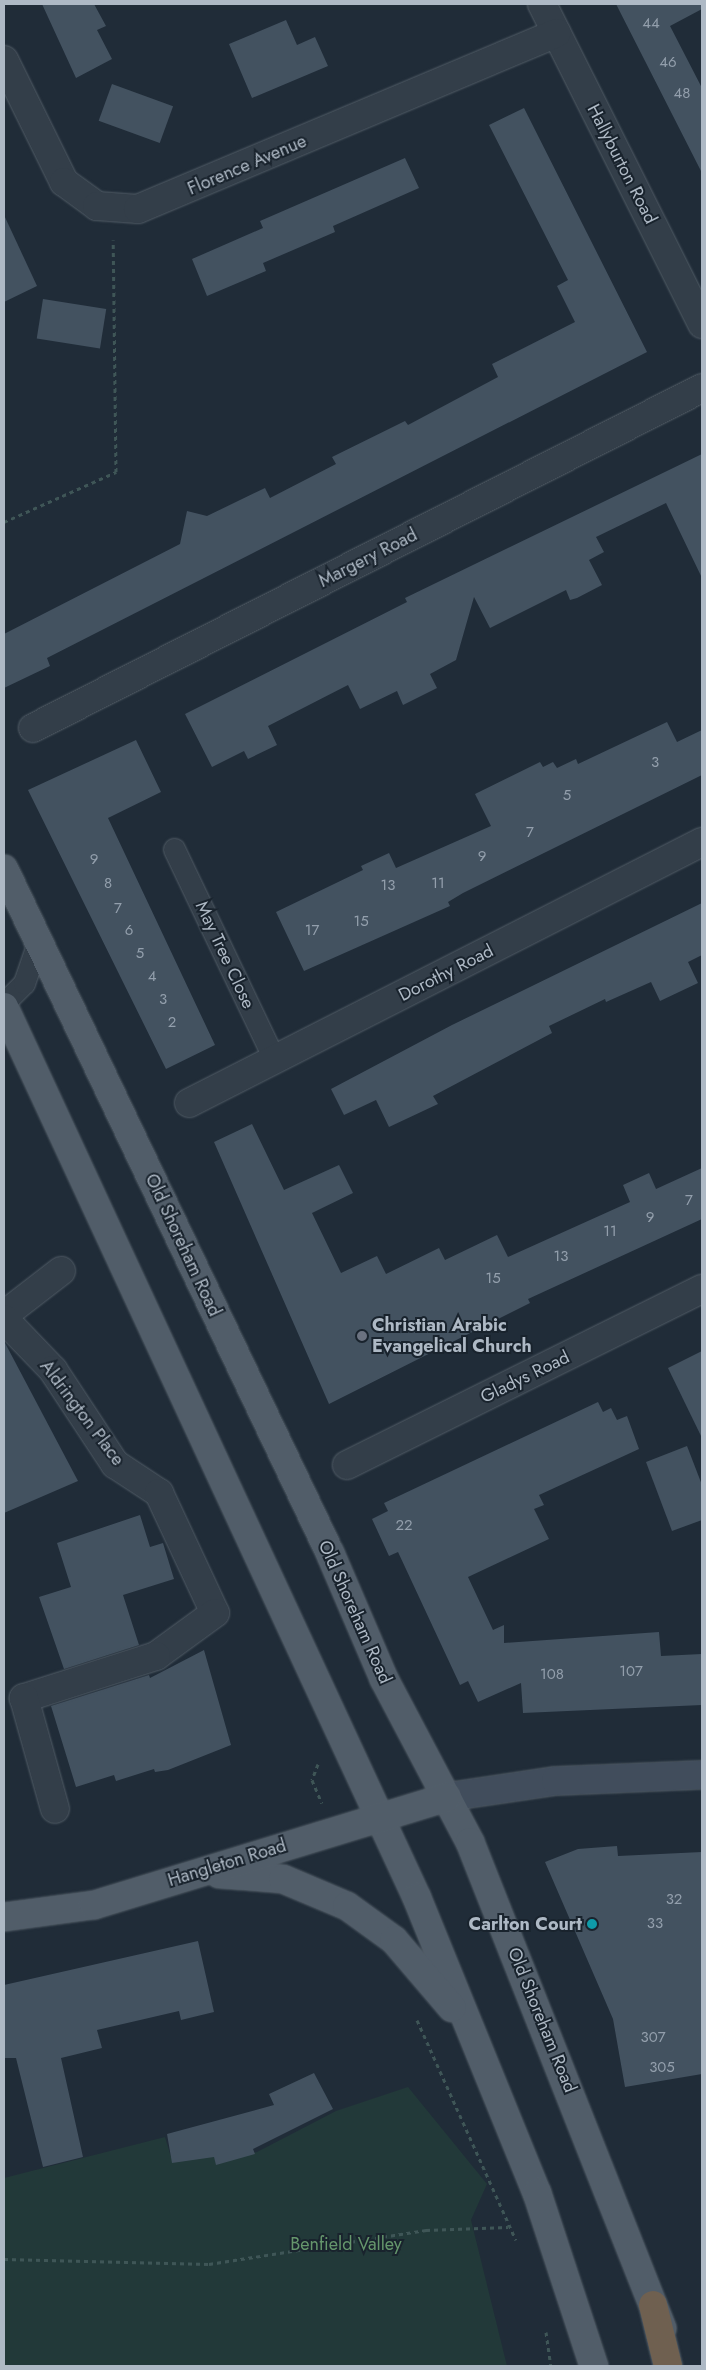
<!DOCTYPE html>
<html>
<head>
<meta charset="utf-8">
<style>
  body { margin:0 }
  #map { position:relative; width:706px; height:2370px; overflow:hidden; background:#202c38; font-family:Jost,sans-serif }
  div>[style] { position:absolute }
  .green>* { inset:0; background:#223939 }
  .building>* { inset:0; background:#435260; transform-origin:0 0 }
  .path>* { height:3px; margin-top:-1.5px; transform-origin:0; background:repeating-linear-gradient(90deg,#3f5657 0 4px,transparent 0 8px) }
  .roads { filter:drop-shadow(0 0 1px #515c66) drop-shadow(0 0 1px #515c66) }
  .lane>* { height:21px; margin:-10.5px; padding:0 10.5px; transform-origin:10.5px; border-radius:10.5px; background:#333e49 }
  .street>* { height:28px; margin:-14px; padding:0 14px; transform-origin:14px; border-radius:14px; background:#333e49 }
  .secondary>* { height:28px; margin:-14px; padding:0 14px; transform-origin:14px; border-radius:14px; background:#414d5c }
  .primary>* { height:28px; margin:-14px; padding:0 14px; transform-origin:14px; border-radius:14px; background:#515d69 }
  .highway>* { height:28px; margin:-14px; padding:0 14px; transform-origin:14px; border-radius:14px; background:#6f6050 }
  .dots>* { width:14px; height:14px; translate:-50% -50%; box-sizing:border-box; border:2px solid #19232d; border-radius:50% }
  span { translate:-50% -50%; white-space:nowrap; text-align:center; line-height:1.15; -webkit-text-stroke:4px #19232d; paint-order:stroke }
  .number-label { font-size:15px; color:#939fac }
  .number-label span { -webkit-text-stroke-width:0 }
  .street-label { font-size:18px; color:#aeb9c5 }
  .poi-label { font-size:18px; color:#aeb9c5; font-weight:700 }
  .left { translate:0 -50%; text-align:left }
  .right { translate:-100% -50%; text-align:right }
  .park-label { font-size:18px; color:#65966c }
  .frame { position:absolute; inset:0; border:5px solid #aeb9c5; pointer-events:none }
</style>
</head>
<body>
<div id="map">
  <div class="green">
    <div style="clip-path:polygon(408px 2087px,487px 2184px,471px 2220px,507px 2366px,4px 2366px,4px 2178px,165px 2137px,171px 2157px,213px 2151px,215px 2159px,257px 2152px,336px 2111px)"></div>
  </div>
  <div class="building">
    <div style="clip-path:polygon(42px 4px,94px 4px,106px 26px,97px 30px,112px 59px,76px 78px)"></div>
    <div style="clip-path:polygon(616px 4px,702px 4px,702px 9px,670px 26px,702px 88px,702px 173px)"></div>
    <div style="clip-path:polygon(286px 20px,297px 45px,315px 37px,328px 66px,252px 98px,229px 44px)"></div>
    <div style="left:112px;top:84px;width:65px;height:39px;rotate:20deg"></div>
    <div style="clip-path:polygon(524px 108px,647px 352px,47px 658px,50px 666px,4px 688px,4px 634px,180px 544px,187px 511px,207px 516px,265px 488px,270px 498px,336px 464px,332px 457px,405px 421px,408px 425px,498px 377px,492px 364px,575px 322px,557px 286px,568px 280px,489px 125px)"></div>
    <div style="clip-path:polygon(405px 158px,419px 188px,333px 226px,335px 232px,263px 263px,266px 271px,207px 296px,192px 259px,263px 228px,260px 221px)"></div>
    <div style="clip-path:polygon(4px 215px,37px 286px,4px 302px)"></div>
    <div style="left:43px;top:299px;width:64px;height:40px;rotate:9deg"></div>
    <div style="clip-path:polygon(702px 454px,702px 578px,666px 503px,596px 537px,604px 552px,589px 560px,602px 585px,577px 598px,570px 600px,566px 590px,490px 628px,474px 597px,456px 660px,430px 674px,437px 688px,403px 705px,397px 691px,360px 709px,348px 685px,268px 726px,277px 745px,248px 759px,244px 751px,212px 767px,185px 714px,407px 602px,405px 598px)"></div>
    <div style="clip-path:polygon(667px 722px,677px 742px,702px 730px,702px 775px,463px 893px,448px 902px,450px 906px,304px 971px,276px 912px,363px 870px,361px 866px,389px 853px,396px 868px,491px 826px,475px 794px,540px 762px,543px 767px,553px 762px,557px 768px,576px 759px,578px 764px)"></div>
    <div style="clip-path:polygon(136px 740px,161px 792px,108px 818px,215px 1045px,166px 1069px,28px 790px)"></div>
    <div style="clip-path:polygon(702px 903px,702px 955px,688px 962px,698px 983px,660px 1001px,651px 982px,606px 1002px,605px 999px,549px 1026px,552px 1033px,433px 1096px,438px 1104px,389px 1127px,376px 1100px,344px 1115px,331px 1089px,452px 1025px)"></div>
    <div style="clip-path:polygon(252px 1124px,284px 1190px,339px 1165px,353px 1193px,312px 1213px,341px 1273px,377px 1256px,386px 1274px,439px 1248px,445px 1260px,497px 1235px,508px 1257px,630px 1202px,623px 1185px,649px 1173px,656px 1189px,702px 1168px,702px 1219px,528px 1299px,530px 1303px,329px 1404px,214px 1142px)"></div>
    <div style="clip-path:polygon(4px 1341px,78px 1481px,4px 1513px)"></div>
    <div style="clip-path:polygon(702px 1351px,702px 1438px,668px 1368px)"></div>
    <div style="clip-path:polygon(598px 1402px,603px 1412px,611px 1408px,617px 1420px,627px 1416px,639px 1449px,539px 1495px,544px 1505px,534px 1509px,549px 1539px,468px 1577px,493px 1630px,504px 1625px,504px 1643px,659px 1632px,661px 1656px,702px 1654px,702px 1705px,523px 1713px,521px 1683px,478px 1702px,468px 1681px,460px 1685px,398px 1552px,389px 1556px,372px 1519px,388px 1511px,384px 1503px)"></div>
    <div style="clip-path:polygon(687px 1446px,702px 1485px,702px 1520px,672px 1531px,646px 1462px)"></div>
    <div style="clip-path:polygon(140px 1515px,150px 1547px,163px 1543px,174px 1579px,123px 1595px,139px 1645px,64px 1669px,39px 1597px,71px 1587px,57px 1543px)"></div>
    <div style="clip-path:polygon(204px 1650px,231px 1745px,168px 1770px,155px 1772px,154px 1769px,116px 1781px,114px 1775px,76px 1787px,51px 1706px,149px 1675px,150px 1678px)"></div>
    <div style="clip-path:polygon(617px 1846px,618px 1856px,702px 1852px,702px 2074px,625px 2087px,613px 2019px,545px 1862px,578px 1849px)"></div>
    <div style="clip-path:polygon(198px 1941px,214px 2012px,181px 2020px,179px 2011px,97px 2030px,102px 2048px,61px 2058px,83px 2157px,43px 2167px,16px 2058px,4px 2058px,4px 1985px)"></div>
    <div style="clip-path:polygon(314px 2073px,333px 2109px,253px 2149px,255px 2154px,216px 2165px,214px 2157px,172px 2163px,167px 2134px,274px 2105px,269px 2094px)"></div>
  </div>
  <div class="path">
    <div style="left:4px;top:522px;width:123px;rotate:-24.1deg"></div>
    <div style="left:116px;top:472px;width:232px;rotate:-90.7deg"></div>
    <div style="left:318px;top:1764px;width:17px;rotate:111deg"></div>
    <div style="left:312px;top:1780px;width:25px;rotate:67deg"></div>
    <div style="left:417px;top:2020px;width:241px;rotate:65.8deg"></div>
    <div style="left:4px;top:2259px;width:205px;rotate:1.4deg"></div>
    <div style="left:209px;top:2264px;width:220px;rotate:-8.9deg"></div>
    <div style="left:426px;top:2230px;width:82px;rotate:-2.1deg"></div>
    <div style="left:546px;top:2332px;width:34px;rotate:82deg"></div>
  </div>
  <div class="roads">
    <div class="lane">
      <div style="left:174px;top:849px;width:235px;rotate:64.5deg"></div>
      <div style="left:4px;top:1003px;width:28px;rotate:-45deg"></div>
      <div style="left:24px;top:983px;width:43px;rotate:-71.1deg"></div>
    </div>
    <div class="street">
      <div style="left:542px;top:4px;width:358px;rotate:63.4deg"></div>
      <div style="left:4px;top:60px;width:136px;rotate:63.8deg"></div>
      <div style="left:64px;top:182px;width:41px;rotate:36deg"></div>
      <div style="left:97px;top:206px;width:41px;rotate:4.2deg"></div>
      <div style="left:138px;top:209px;width:454px;rotate:-22.8deg"></div>
      <div style="left:33px;top:728px;width:750px;rotate:-26.94deg"></div>
      <div style="left:189px;top:1103px;width:576px;rotate:-26.97deg"></div>
      <div style="left:4px;top:1315px;width:72px;rotate:-37.7deg"></div>
      <div style="left:4px;top:1319px;width:71px;rotate:46.1deg"></div>
      <div style="left:53px;top:1370px;width:113px;rotate:56.6deg"></div>
      <div style="left:115px;top:1464px;width:53px;rotate:33.4deg"></div>
      <div style="left:159px;top:1493px;width:132px;rotate:65deg"></div>
      <div style="left:215px;top:1613px;width:73px;rotate:143.9deg"></div>
      <div style="left:156px;top:1656px;width:139px;rotate:162.3deg"></div>
      <div style="left:24px;top:1698px;width:115px;rotate:74.4deg"></div>
      <div style="left:347px;top:1465px;width:396px;rotate:-26.4deg"></div>
    </div>
    <div class="secondary">
      <div style="left:447px;top:1797px;width:110px;rotate:-8.4deg"></div>
      <div style="left:556px;top:1781px;width:146px;rotate:-2.4deg"></div>
    </div>
    <div class="primary">
      <div style="left:4px;top:869px;width:758px;rotate:64.52deg"></div>
      <div style="left:330px;top:1553px;width:137px;rotate:66.8deg"></div>
      <div style="left:384px;top:1679px;width:184px;rotate:62.2deg"></div>
      <div style="left:470px;top:1842px;width:523px;rotate:68.44deg"></div>
      <div style="left:4px;top:1007px;width:982px;rotate:65.13deg"></div>
      <div style="left:417px;top:1898px;width:318px;rotate:67.9deg"></div>
      <div style="left:537px;top:2193px;width:182px;rotate:71.8deg"></div>
      <div style="left:219px;top:1874px;width:64px;rotate:4.5deg"></div>
      <div style="left:283px;top:1879px;width:69px;rotate:22.9deg"></div>
      <div style="left:347px;top:1906px;width:58px;rotate:35.9deg"></div>
      <div style="left:394px;top:1940px;width:89px;rotate:49.5deg"></div>
      <div style="left:4px;top:1917px;width:91px;rotate:-7.6deg"></div>
      <div style="left:94px;top:1905px;width:369px;rotate:-17deg"></div>
    </div>
    <div class="highway">
      <div style="left:653px;top:2305px;width:63px;rotate:76.2deg"></div>
    </div>
  </div>
  <div class="dots">
    <div style="left:362px;top:1336px;background:#6b7280"></div>
    <div style="left:592px;top:1924px;background:#0f9aa8"></div>
  </div>
  <div class="number-label">
    <span style="left:651px;top:24px">44</span>
    <span style="left:668px;top:63px">46</span>
    <span style="left:682px;top:94px">48</span>
    <span style="left:655px;top:763px">3</span>
    <span style="left:567px;top:796px">5</span>
    <span style="left:530px;top:833px">7</span>
    <span style="left:482px;top:857px">9</span>
    <span style="left:94px;top:860px">9</span>
    <span style="left:108px;top:884px">8</span>
    <span style="left:438px;top:884px">11</span>
    <span style="left:388px;top:886px">13</span>
    <span style="left:118px;top:909px">7</span>
    <span style="left:361px;top:922px">15</span>
    <span style="left:129px;top:931px">6</span>
    <span style="left:312px;top:931px">17</span>
    <span style="left:140px;top:954px">5</span>
    <span style="left:152px;top:977px">4</span>
    <span style="left:163px;top:1000px">3</span>
    <span style="left:172px;top:1023px">2</span>
    <span style="left:689px;top:1201px">7</span>
    <span style="left:650px;top:1218px">9</span>
    <span style="left:610px;top:1232px">11</span>
    <span style="left:561px;top:1257px">13</span>
    <span style="left:493px;top:1279px">15</span>
    <span style="left:404px;top:1526px">22</span>
    <span style="left:631px;top:1672px">107</span>
    <span style="left:552px;top:1675px">108</span>
    <span style="left:674px;top:1900px">32</span>
    <span style="left:655px;top:1924px">33</span>
    <span style="left:653px;top:2038px">307</span>
    <span style="left:662px;top:2068px">305</span>
  </div>
  <div class="street-label">
    <span style="left:622px;top:164px;rotate:63deg">Hallyburton Road</span>
    <span style="left:247px;top:165px;rotate:-23deg">Florence Avenue</span>
    <span style="left:368px;top:558px;rotate:-27deg">Margery Road</span>
    <span style="left:225px;top:955px;rotate:65deg">May Tree Close</span>
    <span style="left:446px;top:973px;rotate:-27deg">Dorothy Road</span>
    <span style="left:183px;top:1245px;rotate:65deg">Old Shoreham Road</span>
    <span style="left:525px;top:1377px;rotate:-26deg">Gladys Road</span>
    <span style="left:82px;top:1413px;rotate:53deg">Aldrington Place</span>
    <span style="left:355px;top:1612px;rotate:66deg">Old Shoreham Road</span>
    <span style="left:227px;top:1863px;rotate:-17deg">Hangleton Road</span>
    <span style="left:542px;top:2020px;rotate:68deg">Old Shoreham Road</span>
  </div>
  <div class="poi-label">
    <span class="left" style="left:372px;top:1336px">Christian Arabic<br>Evangelical Church</span>
    <span class="right" style="left:582px;top:1924px">Carlton Court</span>
  </div>
  <div class="park-label">
    <span style="left:346px;top:2244px">Benfield Valley</span>
  </div>
  <div class="frame"></div>
</div>
</body>
</html>
